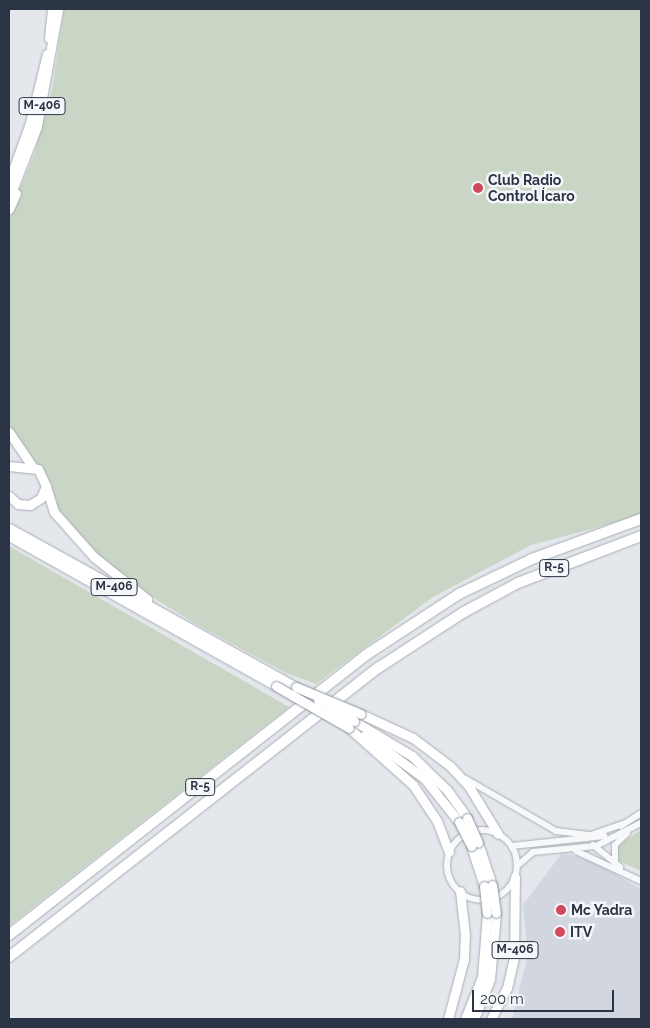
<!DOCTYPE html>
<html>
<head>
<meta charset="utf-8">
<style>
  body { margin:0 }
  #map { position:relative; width:650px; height:1028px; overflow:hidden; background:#e4e7ec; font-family:Raleway,sans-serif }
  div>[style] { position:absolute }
  .built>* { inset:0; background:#d2d6de }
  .green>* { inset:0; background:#c9d6c5 }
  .roads { filter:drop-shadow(0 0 1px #a9aeb7) drop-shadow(0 0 1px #a9aeb7) }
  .tertiary>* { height:6px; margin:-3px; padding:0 3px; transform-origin:3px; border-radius:3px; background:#f7f8fa }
  .tertiary>.ring { margin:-3px; padding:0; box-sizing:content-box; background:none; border:6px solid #f7f8fa; border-radius:50% }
  .primary>* { height:9px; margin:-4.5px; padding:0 4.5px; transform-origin:4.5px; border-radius:4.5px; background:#fff }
  .trunk>* { height:9px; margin:-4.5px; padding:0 4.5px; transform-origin:4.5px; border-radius:4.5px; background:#fff }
  .motorway>* { height:10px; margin:-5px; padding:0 5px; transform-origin:5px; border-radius:5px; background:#fff }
  .bridges { filter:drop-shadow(0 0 1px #8b94a3) drop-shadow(0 0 1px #8b94a3) }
  .trunk-bridge>* { height:9px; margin:-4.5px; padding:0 4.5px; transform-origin:4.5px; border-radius:4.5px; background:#fff }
  .dots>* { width:14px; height:14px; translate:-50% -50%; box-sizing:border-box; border:2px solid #f4f6f9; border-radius:50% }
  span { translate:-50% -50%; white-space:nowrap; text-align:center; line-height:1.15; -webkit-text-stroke:5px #f4f6f9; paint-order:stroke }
  .shield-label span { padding:1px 4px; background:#f4f6f9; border:1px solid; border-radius:4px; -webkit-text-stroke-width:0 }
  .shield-label { font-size:12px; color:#2b3445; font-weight:700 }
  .poi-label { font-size:14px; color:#2b3445; font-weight:700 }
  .left { translate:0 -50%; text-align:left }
  .frame { position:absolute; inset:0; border:10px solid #2b3445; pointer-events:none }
  .scale { position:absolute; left:472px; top:990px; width:142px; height:22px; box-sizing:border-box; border:2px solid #2b3445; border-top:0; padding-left:6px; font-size:15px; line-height:18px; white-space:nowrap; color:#2b3445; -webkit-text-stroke:4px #f4f6f9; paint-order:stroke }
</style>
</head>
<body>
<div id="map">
  <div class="built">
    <div style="clip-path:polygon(562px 853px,590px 859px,641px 889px,641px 1019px,512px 1019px,528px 955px,523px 905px)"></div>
  </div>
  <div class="green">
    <div style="clip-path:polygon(64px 9px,641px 9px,641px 516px,531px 545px,433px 597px,316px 684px,286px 673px,194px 623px,115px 574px,57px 512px,45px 470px,26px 455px,9px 429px,9px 215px,34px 155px,52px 90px)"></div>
    <div style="clip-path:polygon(9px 546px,289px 707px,9px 926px)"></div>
    <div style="clip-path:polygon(641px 830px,641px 871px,619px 861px,616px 853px,619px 844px)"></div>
  </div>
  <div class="roads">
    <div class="tertiary">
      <div style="left:466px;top:779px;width:104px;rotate:30deg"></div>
      <div style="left:556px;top:831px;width:35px;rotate:7deg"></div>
      <div style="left:591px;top:835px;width:34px;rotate:-19deg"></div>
      <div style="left:621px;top:826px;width:24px;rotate:-33deg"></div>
      <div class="ring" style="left:447px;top:830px;width:64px;height:64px"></div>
      <div style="left:593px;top:845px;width:35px;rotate:39deg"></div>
      <div style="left:512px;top:846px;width:93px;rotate:-6.2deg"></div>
      <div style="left:576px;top:851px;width:72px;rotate:24.8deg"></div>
      <div style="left:615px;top:859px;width:14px;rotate:-90deg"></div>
      <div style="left:615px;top:845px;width:17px;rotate:-45deg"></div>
      <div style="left:517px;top:866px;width:21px;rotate:-41deg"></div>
      <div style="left:533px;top:852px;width:63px;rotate:-5.4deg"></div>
      <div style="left:596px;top:846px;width:51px;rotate:-27.1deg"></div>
    </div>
    <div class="primary">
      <div style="left:9px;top:466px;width:29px;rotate:6deg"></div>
      <div style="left:38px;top:469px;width:19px;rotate:65deg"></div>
      <div style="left:46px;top:486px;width:13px;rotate:113deg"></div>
      <div style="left:41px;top:498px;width:13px;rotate:148deg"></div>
      <div style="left:30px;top:505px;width:12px;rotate:-175deg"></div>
      <div style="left:18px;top:504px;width:12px;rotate:-138deg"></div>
    </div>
    <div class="trunk">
      <div style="left:49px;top:38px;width:29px;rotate:-84deg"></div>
      <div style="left:9px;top:181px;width:62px;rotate:-70.1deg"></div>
      <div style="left:30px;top:123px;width:71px;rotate:-76.2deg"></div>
      <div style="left:9px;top:198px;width:77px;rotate:-68.7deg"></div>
      <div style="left:37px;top:126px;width:119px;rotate:-79.8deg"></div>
      <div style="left:9px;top:209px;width:17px;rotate:-66deg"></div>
      <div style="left:9px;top:432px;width:41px;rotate:55.9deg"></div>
      <div style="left:46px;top:486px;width:27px;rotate:73deg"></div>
      <div style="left:54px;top:512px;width:60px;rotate:48.4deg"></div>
      <div style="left:94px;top:557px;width:68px;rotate:38.4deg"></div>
      <div style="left:9px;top:528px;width:328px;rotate:29deg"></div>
      <div style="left:9px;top:536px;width:306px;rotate:29.3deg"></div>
      <div style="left:361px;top:714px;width:57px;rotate:24.8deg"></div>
      <div style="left:413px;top:738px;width:46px;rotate:37.1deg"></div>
      <div style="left:450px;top:766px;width:26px;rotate:47deg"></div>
      <div style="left:468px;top:785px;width:57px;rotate:58.5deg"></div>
      <div style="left:354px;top:721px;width:68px;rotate:31.1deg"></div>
      <div style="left:412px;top:756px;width:49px;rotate:44.2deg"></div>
      <div style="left:447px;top:790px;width:34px;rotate:54deg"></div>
      <div style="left:349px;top:728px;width:86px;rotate:41.7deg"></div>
      <div style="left:413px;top:785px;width:43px;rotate:56.3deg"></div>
      <div style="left:437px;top:821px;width:33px;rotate:69deg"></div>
      <div style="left:365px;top:735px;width:73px;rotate:36.1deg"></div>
      <div style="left:424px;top:778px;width:56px;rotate:51.5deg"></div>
      <div style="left:478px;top:843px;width:44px;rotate:71.6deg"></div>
      <div style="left:471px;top:846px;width:42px;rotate:72deg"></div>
      <div style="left:448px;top:1019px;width:62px;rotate:-75.1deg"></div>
      <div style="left:464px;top:959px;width:24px;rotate:-88deg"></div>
      <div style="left:465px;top:935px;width:44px;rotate:-96.5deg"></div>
      <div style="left:465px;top:1019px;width:45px;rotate:-68deg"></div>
      <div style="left:482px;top:977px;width:64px;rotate:-85.5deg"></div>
      <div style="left:474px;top:1019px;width:43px;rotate:-68.2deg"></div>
      <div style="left:490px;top:979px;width:66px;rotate:-84.8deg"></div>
      <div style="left:491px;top:1019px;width:35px;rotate:-63deg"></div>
      <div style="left:507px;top:988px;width:32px;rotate:-77deg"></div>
      <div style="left:514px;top:957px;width:80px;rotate:-89.3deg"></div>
    </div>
    <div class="motorway">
      <div style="left:9px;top:935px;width:454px;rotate:-38.1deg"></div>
      <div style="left:366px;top:655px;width:111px;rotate:-33.3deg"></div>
      <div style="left:459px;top:594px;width:81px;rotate:-25.6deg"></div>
      <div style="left:532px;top:559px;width:116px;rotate:-20.2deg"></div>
      <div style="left:9px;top:957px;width:469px;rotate:-38.1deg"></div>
      <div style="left:378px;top:668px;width:103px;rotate:-33.1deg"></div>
      <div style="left:464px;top:612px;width:61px;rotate:-28.2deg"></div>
      <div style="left:518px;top:583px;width:132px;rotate:-20.9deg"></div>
    </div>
  </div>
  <div class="bridges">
    <div class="trunk-bridge">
      <div style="left:276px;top:686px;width:84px;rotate:29.9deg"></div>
      <div style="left:296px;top:687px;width:70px;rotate:22.6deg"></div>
      <div style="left:318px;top:700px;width:42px;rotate:30.3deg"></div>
      <div style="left:467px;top:818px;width:27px;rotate:66deg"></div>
      <div style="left:459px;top:822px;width:27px;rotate:63deg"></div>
      <div style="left:492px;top:885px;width:28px;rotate:82deg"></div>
      <div style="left:484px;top:886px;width:27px;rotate:84deg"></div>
    </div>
  </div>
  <div class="dots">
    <div style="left:478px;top:188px;background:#d1495b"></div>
    <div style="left:561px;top:910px;background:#d1495b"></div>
    <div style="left:560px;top:932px;background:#d1495b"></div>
  </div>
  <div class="shield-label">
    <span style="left:42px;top:106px">M-406</span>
    <span style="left:554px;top:568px">R-5</span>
    <span style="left:114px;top:587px">M-406</span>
    <span style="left:200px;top:787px">R-5</span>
    <span style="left:515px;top:950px">M-406</span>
  </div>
  <div class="poi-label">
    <span class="left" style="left:488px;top:188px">Club Radio<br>Control Ícaro</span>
    <span class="left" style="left:571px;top:910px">Mc Yadra</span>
    <span class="left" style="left:570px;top:932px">ITV</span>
  </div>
  <div class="frame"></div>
  <div class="scale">200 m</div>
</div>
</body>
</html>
